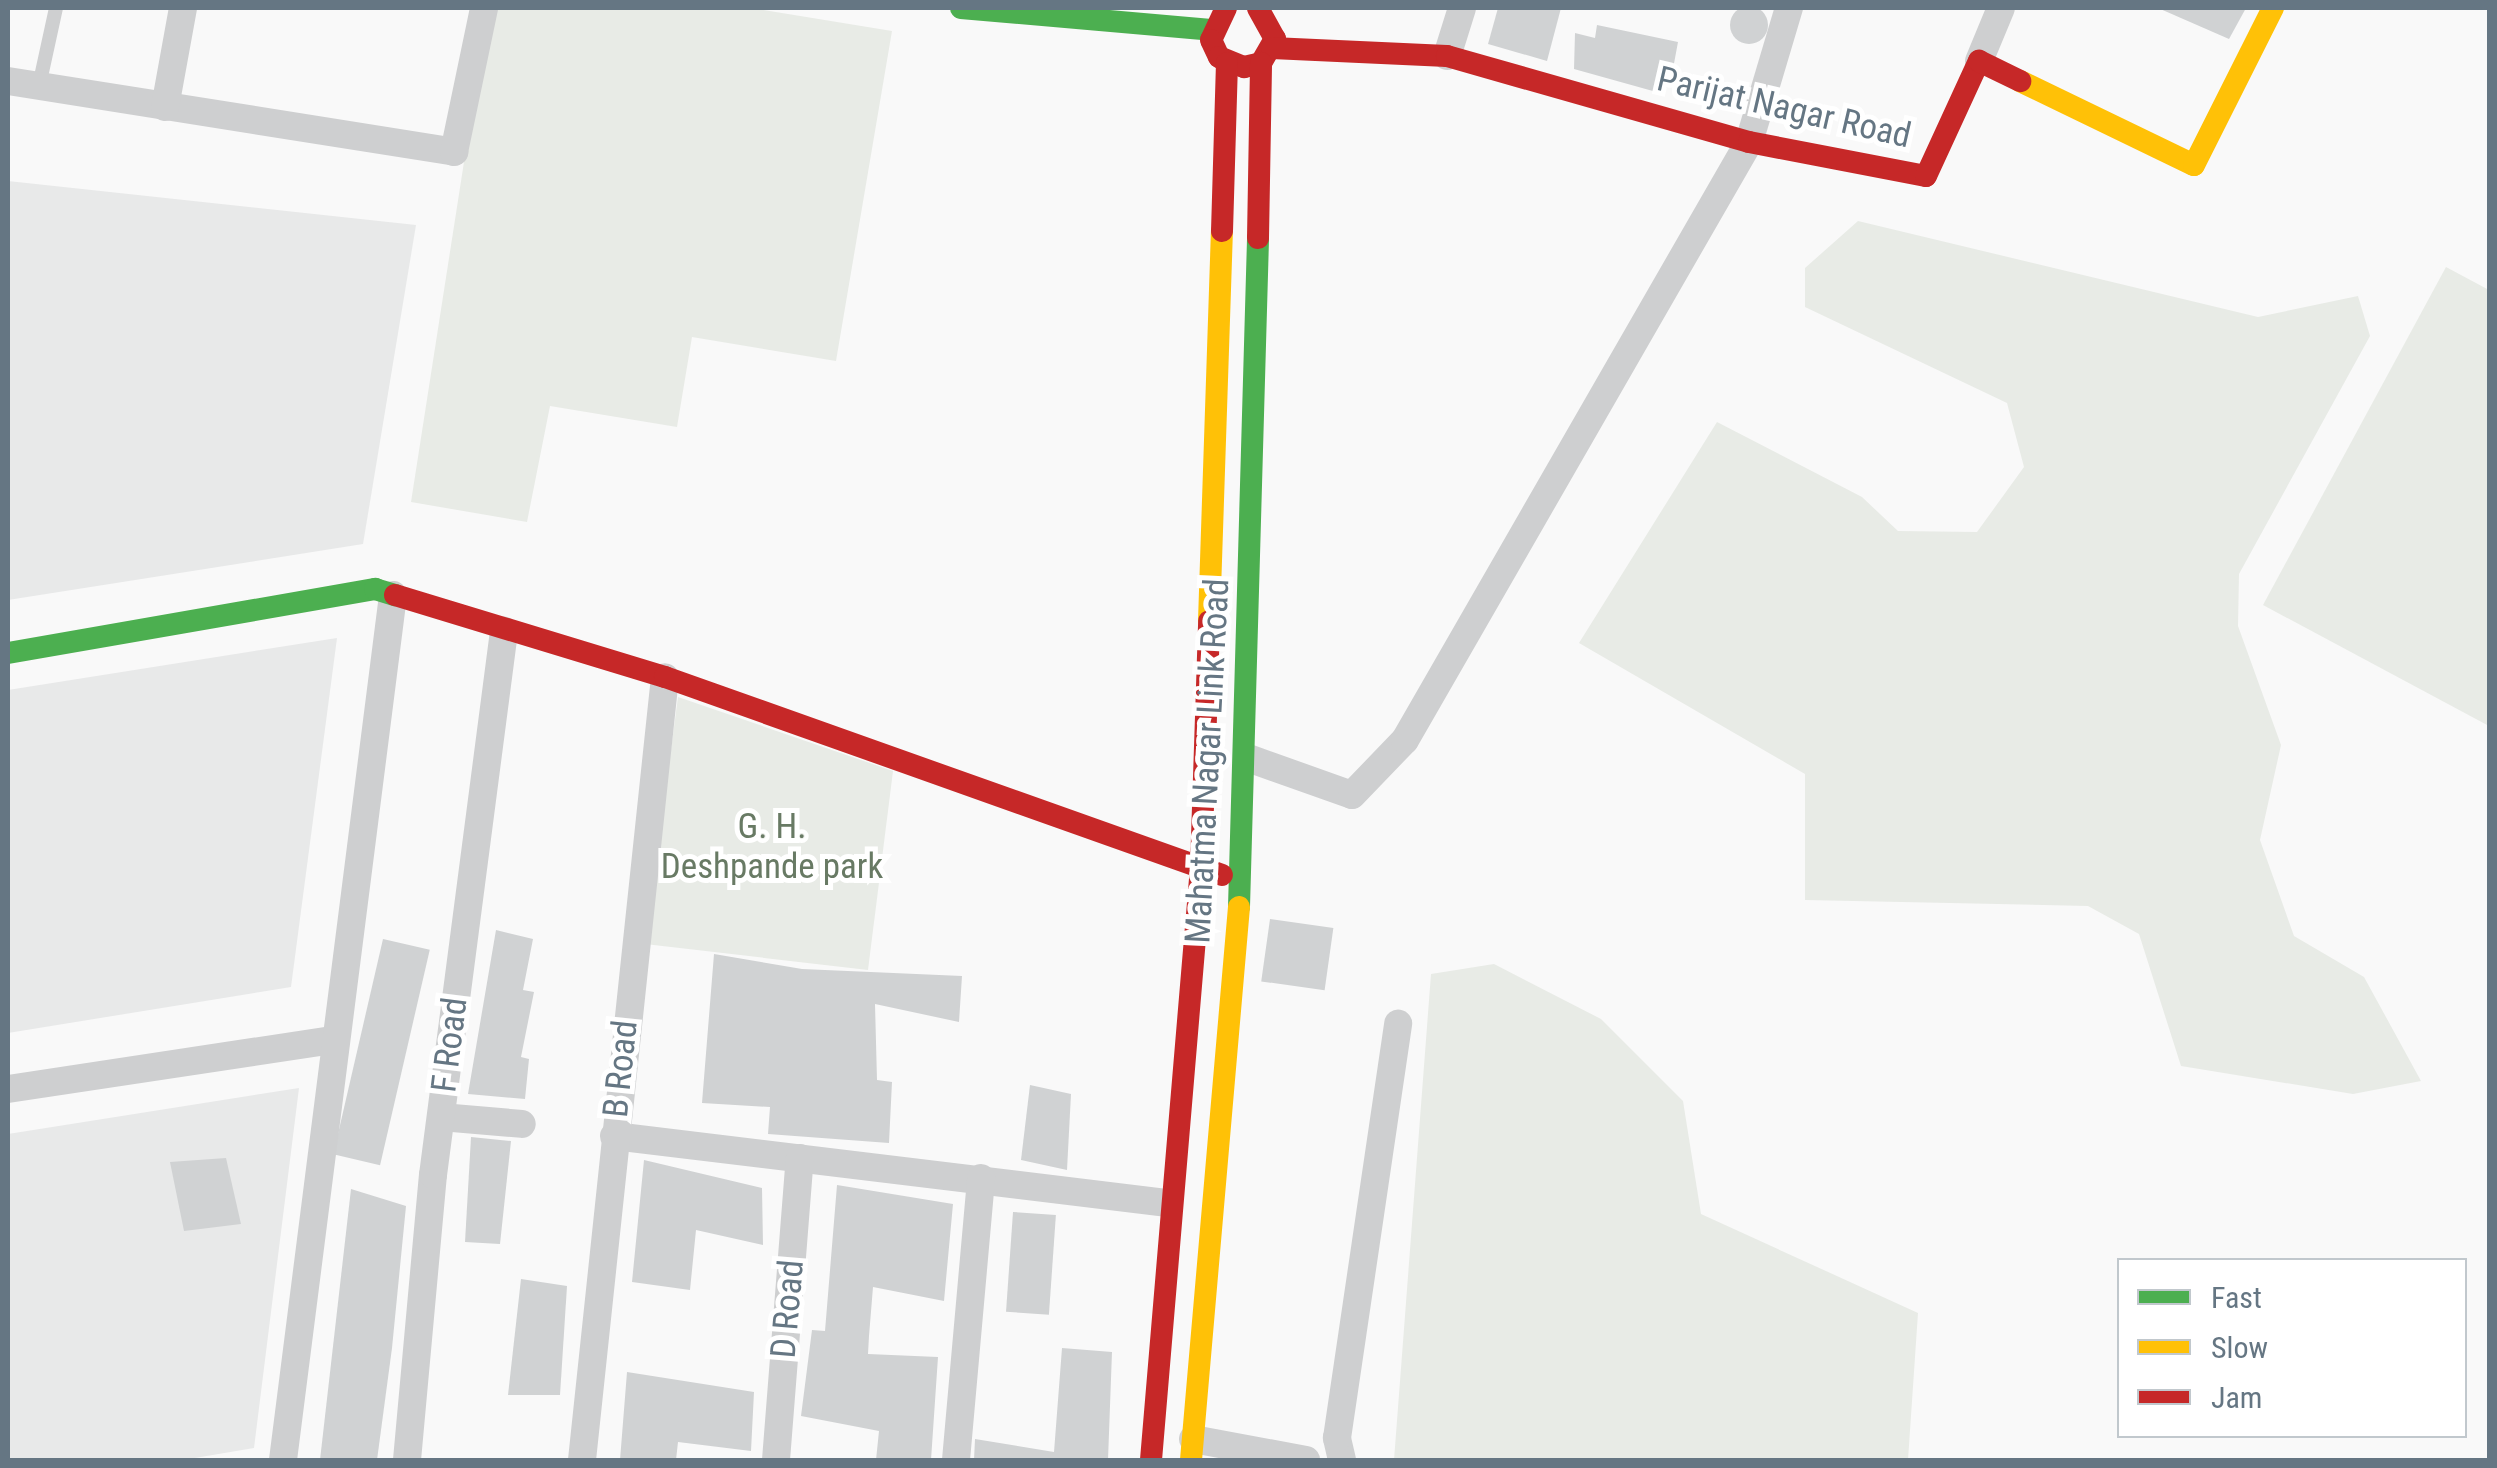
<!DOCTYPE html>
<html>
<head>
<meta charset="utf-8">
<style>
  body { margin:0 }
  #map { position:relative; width:2497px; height:1468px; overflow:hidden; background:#f9f9f9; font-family:"Roboto Condensed",sans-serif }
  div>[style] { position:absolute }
  .built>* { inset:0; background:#e8e9e9 }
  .green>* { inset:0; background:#e8ebe6 }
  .building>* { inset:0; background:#d0d2d3; transform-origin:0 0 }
  .round { border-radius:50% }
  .lane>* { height:14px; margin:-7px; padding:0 7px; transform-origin:7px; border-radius:7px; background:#cecfd0 }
  .street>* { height:28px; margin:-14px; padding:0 14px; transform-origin:14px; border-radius:14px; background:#cecfd0 }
  .fast>* { height:22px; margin:-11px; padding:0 11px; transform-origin:11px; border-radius:11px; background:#4caf50 }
  .slow>* { height:22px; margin:-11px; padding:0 11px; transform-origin:11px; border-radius:11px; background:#ffc107 }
  .jam>* { height:22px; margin:-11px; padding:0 11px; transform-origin:11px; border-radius:11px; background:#c62828 }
  span { translate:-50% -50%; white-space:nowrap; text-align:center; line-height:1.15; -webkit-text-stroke:10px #fff; paint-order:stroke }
  .street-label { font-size:35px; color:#657683 }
  .park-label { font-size:35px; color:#687a64 }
  .frame { position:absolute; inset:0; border:10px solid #657683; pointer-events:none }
  .legend { position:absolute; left:2117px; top:1258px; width:350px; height:180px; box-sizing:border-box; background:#fff; border:2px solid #c1c8cd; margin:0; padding:12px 18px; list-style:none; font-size:30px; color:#657683 }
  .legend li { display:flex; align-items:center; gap:20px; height:50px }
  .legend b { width:50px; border:2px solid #c1c8cd }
</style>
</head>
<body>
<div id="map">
  <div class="built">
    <div style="clip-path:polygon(8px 181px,416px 225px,363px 544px,8px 600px)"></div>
    <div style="clip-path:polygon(337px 638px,291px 987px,8px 1033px,8px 690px)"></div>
    <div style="clip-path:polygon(299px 1088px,254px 1448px,183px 1460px,8px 1460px,8px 1134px)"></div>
  </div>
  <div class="green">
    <div style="clip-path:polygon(488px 8px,751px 8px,892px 31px,836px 361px,692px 337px,677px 427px,550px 406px,527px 522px,411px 502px)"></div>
    <div style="clip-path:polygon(1858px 221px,2258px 317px,2358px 296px,2370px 336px,2239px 574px,2238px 626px,2281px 745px,2260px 840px,2294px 936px,2364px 977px,2421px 1081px,2353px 1094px,2181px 1066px,2139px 934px,2088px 906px,1805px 900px,1805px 774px,1579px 643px,1717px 422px,1862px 497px,1898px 531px,1977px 532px,2024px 467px,2007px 403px,1805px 307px,1805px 268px)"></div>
    <div style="clip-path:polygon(2446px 267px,2489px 290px,2489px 726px,2263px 605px)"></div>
    <div style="clip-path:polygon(678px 697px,893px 771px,868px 970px,645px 944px)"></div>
    <div style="clip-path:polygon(1494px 964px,1601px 1019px,1683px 1101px,1701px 1214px,1918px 1313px,1908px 1460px,1394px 1460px,1431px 974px)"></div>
  </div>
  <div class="building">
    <div class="round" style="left:1730px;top:6px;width:38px;height:38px"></div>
    <div style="clip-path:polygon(1498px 8px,1561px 8px,1547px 61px,1488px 44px)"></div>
    <div style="clip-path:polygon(2158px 8px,2246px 8px,2229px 39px)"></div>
    <div style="clip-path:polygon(1597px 25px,1678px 42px,1670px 85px,1660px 93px,1574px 69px,1575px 33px,1595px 38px)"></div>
    <div style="left:1270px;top:919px;width:64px;height:63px;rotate:8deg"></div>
    <div style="clip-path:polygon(496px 930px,533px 939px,523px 990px,534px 992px,521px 1057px,529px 1059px,525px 1099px,468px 1094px)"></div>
    <div style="left:383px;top:939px;width:48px;height:221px;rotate:13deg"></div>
    <div style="clip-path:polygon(714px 954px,802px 969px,962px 976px,959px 1022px,875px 1004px,877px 1080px,892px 1082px,889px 1143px,768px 1134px,770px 1107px,702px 1103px)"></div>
    <div style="clip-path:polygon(1030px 1085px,1071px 1094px,1067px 1170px,1021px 1160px)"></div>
    <div style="clip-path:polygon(471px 1137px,511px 1141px,500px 1244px,465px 1242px)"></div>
    <div style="clip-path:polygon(226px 1158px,241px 1224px,184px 1231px,170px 1162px)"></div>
    <div style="clip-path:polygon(644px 1160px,762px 1188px,763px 1245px,696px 1230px,690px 1290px,632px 1282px)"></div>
    <div style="clip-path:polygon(837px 1185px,953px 1204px,944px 1301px,873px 1287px,869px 1336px,868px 1354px,938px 1357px,931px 1460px,876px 1460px,879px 1431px,801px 1416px,812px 1330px,825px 1331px)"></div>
    <div style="clip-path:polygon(351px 1189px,406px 1206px,392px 1348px,377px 1460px,320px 1460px)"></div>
    <div style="left:1013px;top:1212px;width:43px;height:100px;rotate:4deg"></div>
    <div style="clip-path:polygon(521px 1279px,567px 1286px,560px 1395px,508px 1395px)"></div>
    <div style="clip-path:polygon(1062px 1348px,1112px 1352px,1108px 1460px,974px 1460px,975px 1439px,1054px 1452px)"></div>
    <div style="clip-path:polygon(627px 1372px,754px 1392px,751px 1451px,678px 1442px,676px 1460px,620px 1460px)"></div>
  </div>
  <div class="lane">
    <div style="left:39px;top:86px;width:80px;rotate:-77.7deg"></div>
  </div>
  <div class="street">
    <div style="left:1447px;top:56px;width:50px;rotate:-72.6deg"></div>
    <div style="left:1979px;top:61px;width:57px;rotate:-67.5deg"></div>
    <div style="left:8px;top:81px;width:452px;rotate:9deg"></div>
    <div style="left:454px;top:152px;width:147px;rotate:-78.2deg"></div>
    <div style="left:165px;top:107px;width:101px;rotate:-79.7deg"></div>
    <div style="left:1248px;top:758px;width:110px;rotate:19.6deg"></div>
    <div style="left:1352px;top:795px;width:76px;rotate:-46.1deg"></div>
    <div style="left:1405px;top:740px;width:690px;rotate:-60.09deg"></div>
    <div style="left:1749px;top:142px;width:140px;rotate:-73.4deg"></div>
    <div style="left:8px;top:1089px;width:329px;rotate:-8.6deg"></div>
    <div style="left:441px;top:1117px;width:81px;rotate:4.9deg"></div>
    <div style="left:614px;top:1136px;width:558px;rotate:6.9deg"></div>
    <div style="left:1193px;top:1439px;width:115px;rotate:10.5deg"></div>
    <div style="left:283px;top:1460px;width:872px;rotate:-82.75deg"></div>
    <div style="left:407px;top:1460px;width:286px;rotate:-84.8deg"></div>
    <div style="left:433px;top:1175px;width:549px;rotate:-82.56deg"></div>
    <div style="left:582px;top:1460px;width:787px;rotate:-83.95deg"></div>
    <div style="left:776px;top:1460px;width:303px;rotate:-85.5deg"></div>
    <div style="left:956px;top:1460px;width:283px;rotate:-84.9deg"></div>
    <div style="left:1342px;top:1460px;width:23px;rotate:-103deg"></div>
    <div style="left:1337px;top:1438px;width:419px;rotate:-81.6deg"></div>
  </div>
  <div class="fast">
    <div style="left:961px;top:8px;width:251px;rotate:5deg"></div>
    <div style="left:8px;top:653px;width:373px;rotate:-9.9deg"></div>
    <div style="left:375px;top:589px;width:21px;rotate:17deg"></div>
    <div style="left:1239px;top:907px;width:669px;rotate:-88.37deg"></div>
  </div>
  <div class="slow">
    <div style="left:2020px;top:81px;width:193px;rotate:25.8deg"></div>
    <div style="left:2194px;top:165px;width:176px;rotate:-63.3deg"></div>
    <div style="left:1209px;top:621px;width:390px;rotate:-88.1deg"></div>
    <div style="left:1191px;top:1460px;width:555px;rotate:-85.04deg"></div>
  </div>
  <div class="jam">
    <div style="left:1226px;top:8px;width:35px;rotate:115deg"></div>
    <div style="left:1211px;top:40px;width:19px;rotate:65deg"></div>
    <div style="left:1219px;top:57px;width:27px;rotate:22deg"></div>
    <div style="left:1244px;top:67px;width:17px;rotate:-13deg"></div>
    <div style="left:1261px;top:63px;width:28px;rotate:-60deg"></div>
    <div style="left:1275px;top:39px;width:35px;rotate:-119deg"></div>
    <div style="left:1272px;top:48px;width:175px;rotate:2.6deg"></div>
    <div style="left:1447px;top:56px;width:314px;rotate:15.9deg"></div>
    <div style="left:1749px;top:142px;width:180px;rotate:10.9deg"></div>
    <div style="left:1926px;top:176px;width:127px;rotate:-65.3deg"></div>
    <div style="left:1979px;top:61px;width:46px;rotate:26deg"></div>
    <div style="left:1222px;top:231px;width:168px;rotate:-88.3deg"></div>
    <div style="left:1258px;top:238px;width:175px;rotate:-89deg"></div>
    <div style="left:395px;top:595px;width:282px;rotate:16.9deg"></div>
    <div style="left:665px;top:677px;width:591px;rotate:19.57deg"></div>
    <div style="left:1151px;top:1460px;width:595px;rotate:-85.18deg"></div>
    <div style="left:1201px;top:867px;width:246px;rotate:-88.1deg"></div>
  </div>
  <div class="street-label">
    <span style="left:1784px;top:108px;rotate:13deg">Parijat Nagar Road</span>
    <span style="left:1208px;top:761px;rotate:-87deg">Mahatma Nagar Link Road</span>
    <span style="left:450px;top:1045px;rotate:-83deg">F Road</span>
    <span style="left:621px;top:1069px;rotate:-84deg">B Road</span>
    <span style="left:788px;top:1309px;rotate:-85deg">D Road</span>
  </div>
  <div class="park-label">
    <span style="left:772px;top:847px">G. H.<br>Deshpande park</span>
  </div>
  <div class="frame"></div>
  <ul class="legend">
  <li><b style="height:12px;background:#4caf50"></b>Fast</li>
  <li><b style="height:12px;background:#ffc107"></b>Slow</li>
  <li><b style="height:12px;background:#c62828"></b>Jam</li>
  </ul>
</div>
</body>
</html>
